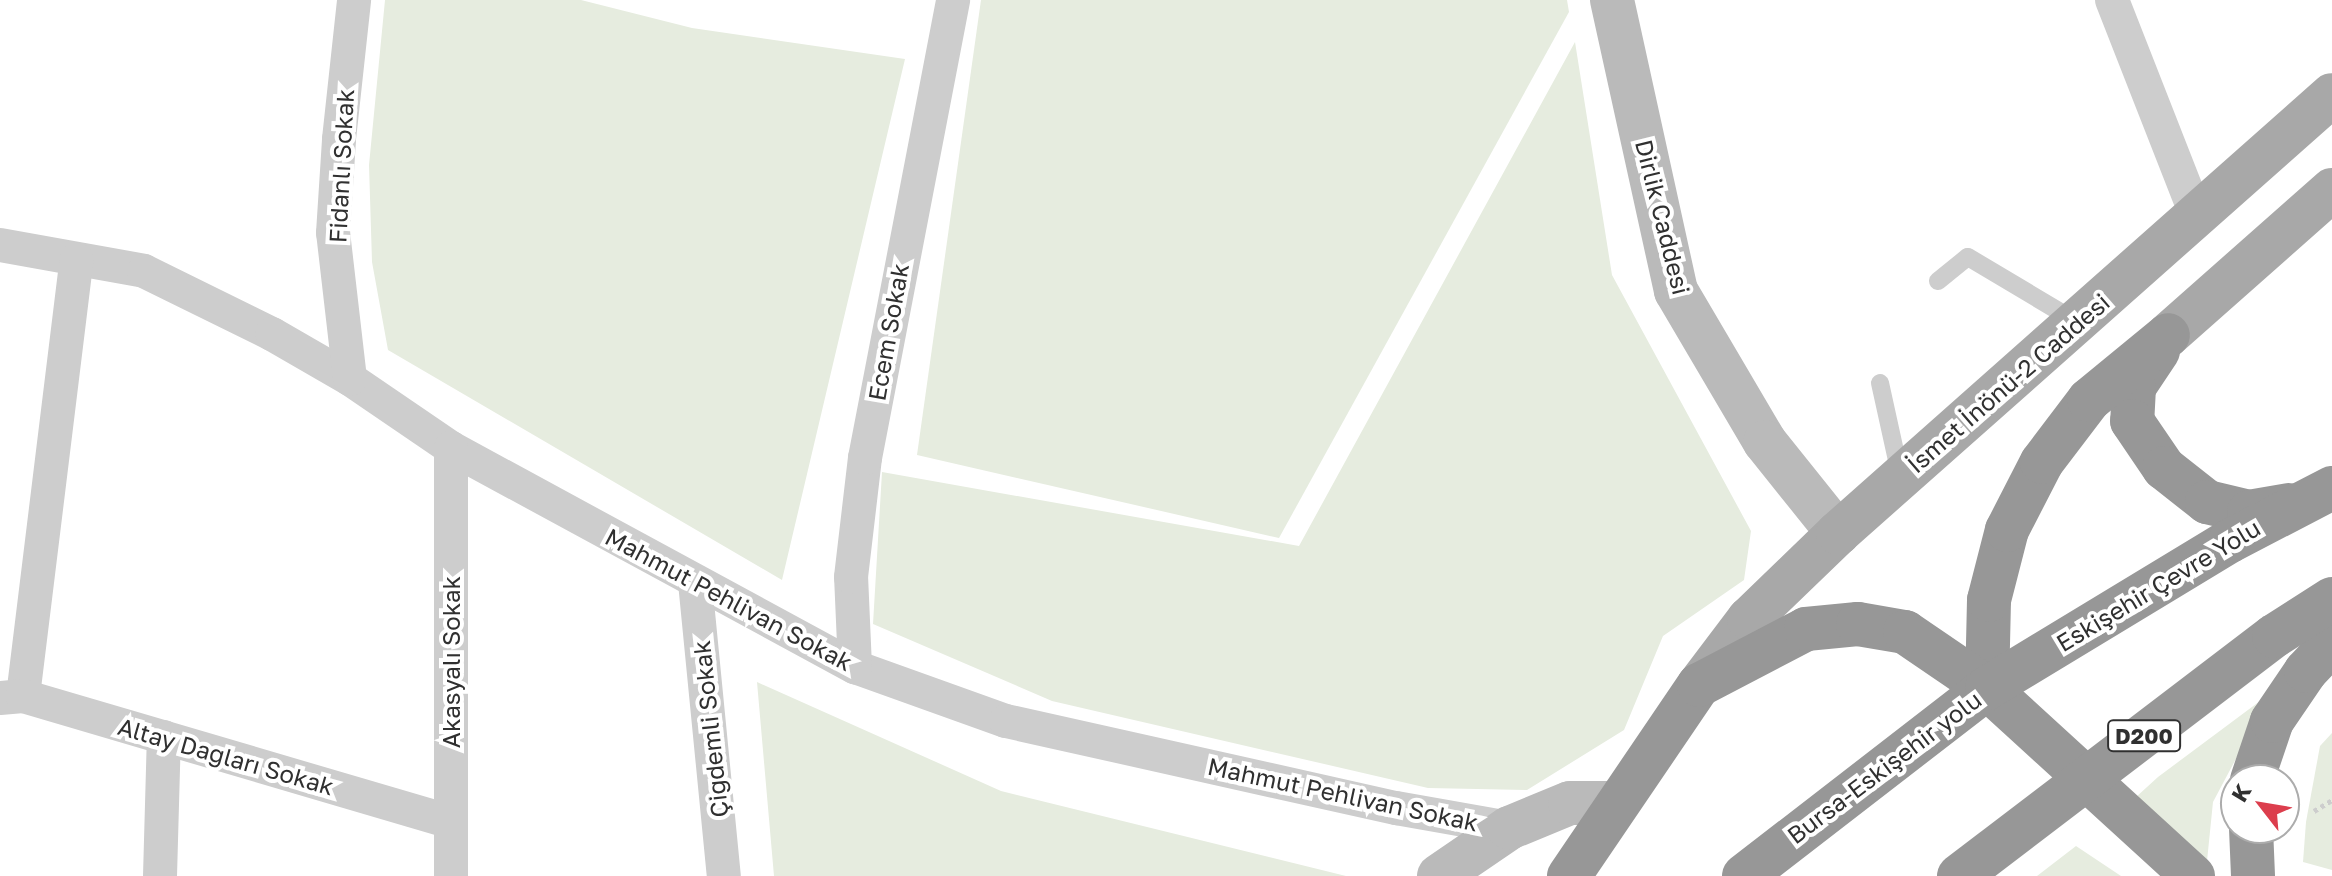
<!DOCTYPE html>
<html>
<head>
<meta charset="utf-8">
<style>
  body { margin:0 }
  #map { position:relative; width:2332px; height:876px; overflow:hidden; background:#fff; font-family:"Golos Text",sans-serif }
  div>[style] { position:absolute }
  .green>* { inset:0; background:#e6ecdf }
  .path>* { height:5px; margin-top:-2.5px; transform-origin:0; background:repeating-linear-gradient(90deg,#cdcdcd 0 4px,transparent 0 8px) }
  .lane>* { height:18px; margin:-9px; padding:0 9px; transform-origin:9px; border-radius:9px; background:#cdcdcd }
  .street>* { height:34px; margin:-17px; padding:0 17px; transform-origin:17px; border-radius:17px; background:#cdcdcd }
  .secondary>* { height:44px; margin:-22px; padding:0 22px; transform-origin:22px; border-radius:22px; background:#bababa }
  .primary>* { height:44px; margin:-22px; padding:0 22px; transform-origin:22px; border-radius:22px; background:#a8a8a8 }
  .highway>* { height:44px; margin:-22px; padding:0 22px; transform-origin:22px; border-radius:22px; background:#979797 }
  span { translate:-50% -50%; white-space:nowrap; text-align:center; line-height:1.15; -webkit-text-stroke:8px #fff; paint-order:stroke }
  .shield-label span { padding:2px 6px; background:#fff; border:2px solid; border-radius:6px; -webkit-text-stroke-width:0 }
  .shield-label { font-size:22px; color:#303030; font-weight:700 }
  .street-label { font-size:24px; color:#303030 }
  .north { position:absolute; left:2220px; top:764px; width:80px; height:80px; box-sizing:border-box; background:#fff; border:2px solid #acacac; border-radius:50%; rotate:301deg; font-size:22px; font-weight:700; line-height:32px; text-align:center; color:#303030 }
  .north::after { content:''; display:block; margin:auto; width:28px; height:36px; background:#dc3e4d; clip-path:polygon(50% 0,100% 100%,50% 72%,0 100%) }
</style>
</head>
<body>
<div id="map">
  <div class="green">
    <div style="clip-path:polygon(385px 0,581px 0,692px 28px,905px 59px,782px 580px,388px 350px,372px 262px,369px 165px)"></div>
    <div style="clip-path:polygon(981px 0,1567px 0,1569px 12px,1279px 538px,917px 455px)"></div>
    <div style="clip-path:polygon(1575px 42px,1612px 275px,1751px 531px,1744px 580px,1663px 636px,1624px 730px,1527px 790px,1428px 788px,1052px 701px,873px 624px,882px 472px,1299px 546px)"></div>
    <div style="clip-path:polygon(757px 682px,1001px 791px,1346px 876px,774px 876px)"></div>
    <div style="clip-path:polygon(2260px 701px,2264px 706px,2213px 802px,2206px 871px,2124px 808px,2158px 777px)"></div>
    <div style="clip-path:polygon(2332px 733px,2332px 870px,2303px 862px,2306px 822px,2320px 746px)"></div>
    <div style="clip-path:polygon(2076px 846px,2121px 876px,2037px 876px)"></div>
  </div>
  <div class="path">
    <div style="left:2314px;top:811px;width:21px;rotate:-31deg"></div>
  </div>
  <div class="lane">
    <div style="left:1938px;top:281px;width:38px;rotate:-39deg"></div>
    <div style="left:1968px;top:257px;width:127px;rotate:30.8deg"></div>
    <div style="left:1880px;top:383px;width:93px;rotate:77.6deg"></div>
  </div>
  <div class="street">
    <div style="left:2112px;top:0;width:233px;rotate:68.6deg"></div>
    <div style="left:0;top:245px;width:146px;rotate:10.2deg"></div>
    <div style="left:144px;top:271px;width:143px;rotate:26.2deg"></div>
    <div style="left:272px;top:334px;width:90px;rotate:30deg"></div>
    <div style="left:350px;top:379px;width:122px;rotate:34.3deg"></div>
    <div style="left:451px;top:448px;width:460px;rotate:28.5deg"></div>
    <div style="left:855px;top:667px;width:160px;rotate:19.7deg"></div>
    <div style="left:1006px;top:721px;width:400px;rotate:12.6deg"></div>
    <div style="left:1396px;top:808px;width:115px;rotate:10deg"></div>
    <div style="left:350px;top:379px;width:147px;rotate:-96.6deg"></div>
    <div style="left:333px;top:233px;width:94px;rotate:-86.3deg"></div>
    <div style="left:339px;top:139px;width:140px;rotate:-83.8deg"></div>
    <div style="left:695px;top:582px;width:295px;rotate:84.4deg"></div>
    <div style="left:855px;top:667px;width:90px;rotate:-92.5deg"></div>
    <div style="left:851px;top:577px;width:120px;rotate:-83.3deg"></div>
    <div style="left:865px;top:458px;width:466px;rotate:-79.1deg"></div>
    <div style="left:23px;top:696px;width:440px;rotate:-83deg"></div>
    <div style="left:0;top:698px;width:23px;rotate:-5deg"></div>
    <div style="left:23px;top:696px;width:446px;rotate:16.4deg"></div>
    <div style="left:160px;top:876px;width:139px;rotate:-88.4deg"></div>
    <div style="left:451px;top:876px;width:428px;rotate:-90deg"></div>
  </div>
  <div class="secondary">
    <div style="left:1612px;top:0;width:298px;rotate:77.6deg"></div>
    <div style="left:1676px;top:291px;width:175px;rotate:59.5deg"></div>
    <div style="left:1765px;top:442px;width:117px;rotate:51.3deg"></div>
    <div style="left:1439px;top:876px;width:85px;rotate:-34.4deg"></div>
    <div style="left:1509px;top:828px;width:66px;rotate:-22.3deg"></div>
    <div style="left:1570px;top:803px;width:45px"></div>
  </div>
  <div class="primary">
    <div style="left:2168px;top:335px;width:219px;rotate:-41.5deg"></div>
    <div style="left:1699px;top:685px;width:83px;rotate:-52.9deg"></div>
    <div style="left:1749px;top:619px;width:124px;rotate:-44deg"></div>
    <div style="left:1838px;top:533px;width:660px;rotate:-41.56deg"></div>
  </div>
  <div class="highway">
    <div style="left:2158px;top:351px;width:43px;rotate:123.7deg"></div>
    <div style="left:2134px;top:387px;width:34px;rotate:93deg"></div>
    <div style="left:2132px;top:421px;width:57px;rotate:55.8deg"></div>
    <div style="left:2164px;top:468px;width:55px;rotate:38.3deg"></div>
    <div style="left:2207px;top:502px;width:43px;rotate:13.4deg"></div>
    <div style="left:2249px;top:512px;width:40px;rotate:-10deg"></div>
    <div style="left:1987px;top:688px;width:88px;rotate:-88.7deg"></div>
    <div style="left:1989px;top:600px;width:72px;rotate:-75.6deg"></div>
    <div style="left:2007px;top:530px;width:76px;rotate:-62.8deg"></div>
    <div style="left:2042px;top:462px;width:78px;rotate:-52.8deg"></div>
    <div style="left:2089px;top:400px;width:102px;rotate:-39.4deg"></div>
    <div style="left:2252px;top:780px;width:62px;rotate:-71.3deg"></div>
    <div style="left:2272px;top:721px;width:60px;rotate:-55.8deg"></div>
    <div style="left:2306px;top:671px;width:38px;rotate:-47deg"></div>
    <div style="left:2251px;top:828px;width:48px;rotate:87.6deg"></div>
    <div style="left:1569px;top:876px;width:231px;rotate:-55.8deg"></div>
    <div style="left:1699px;top:685px;width:121px;rotate:-27.6deg"></div>
    <div style="left:1806px;top:629px;width:52px;rotate:-5.5deg"></div>
    <div style="left:1858px;top:624px;width:48px;rotate:9.7deg"></div>
    <div style="left:1905px;top:632px;width:99px;rotate:34.3deg"></div>
    <div style="left:1987px;top:688px;width:279px;rotate:42.4deg"></div>
    <div style="left:1744px;top:876px;width:307px;rotate:-37.7deg"></div>
    <div style="left:1987px;top:688px;width:284px;rotate:-31.2deg"></div>
    <div style="left:2230px;top:541px;width:115px;rotate:-27.5deg"></div>
    <div style="left:1959px;top:876px;width:396px;rotate:-37.3deg"></div>
    <div style="left:2274px;top:636px;width:69px;rotate:-32.5deg"></div>
  </div>
  <div class="shield-label">
    <span style="left:2144px;top:736px">D200</span>
  </div>
  <div class="street-label">
    <span style="left:341px;top:166px;rotate:-87deg">Fidanlı Sokak</span>
    <span style="left:1663px;top:217px;rotate:76deg">Dirlik Caddesi</span>
    <span style="left:888px;top:332px;rotate:-80deg">Ecem Sokak</span>
    <span style="left:2008px;top:383px;rotate:-41deg">İsmet İnönü-2 Caddesi</span>
    <span style="left:2158px;top:585px;rotate:-31deg">Eskişehir Çevre Yolu</span>
    <span style="left:729px;top:599px;rotate:28deg">Mahmut Pehlivan Sokak</span>
    <span style="left:451px;top:662px;rotate:-90deg">Akasyalı Sokak</span>
    <span style="left:710px;top:729px;rotate:-96deg">Çiğdemli Sokak</span>
    <span style="left:226px;top:756px;rotate:16deg">Altay Dağları Sokak</span>
    <span style="left:1884px;top:767px;rotate:-37deg">Bursa-Eskişehir yolu</span>
    <span style="left:1343px;top:794px;rotate:12deg">Mahmut Pehlivan Sokak</span>
  </div>
  <div class="north">K</div>
</div>
</body>
</html>
